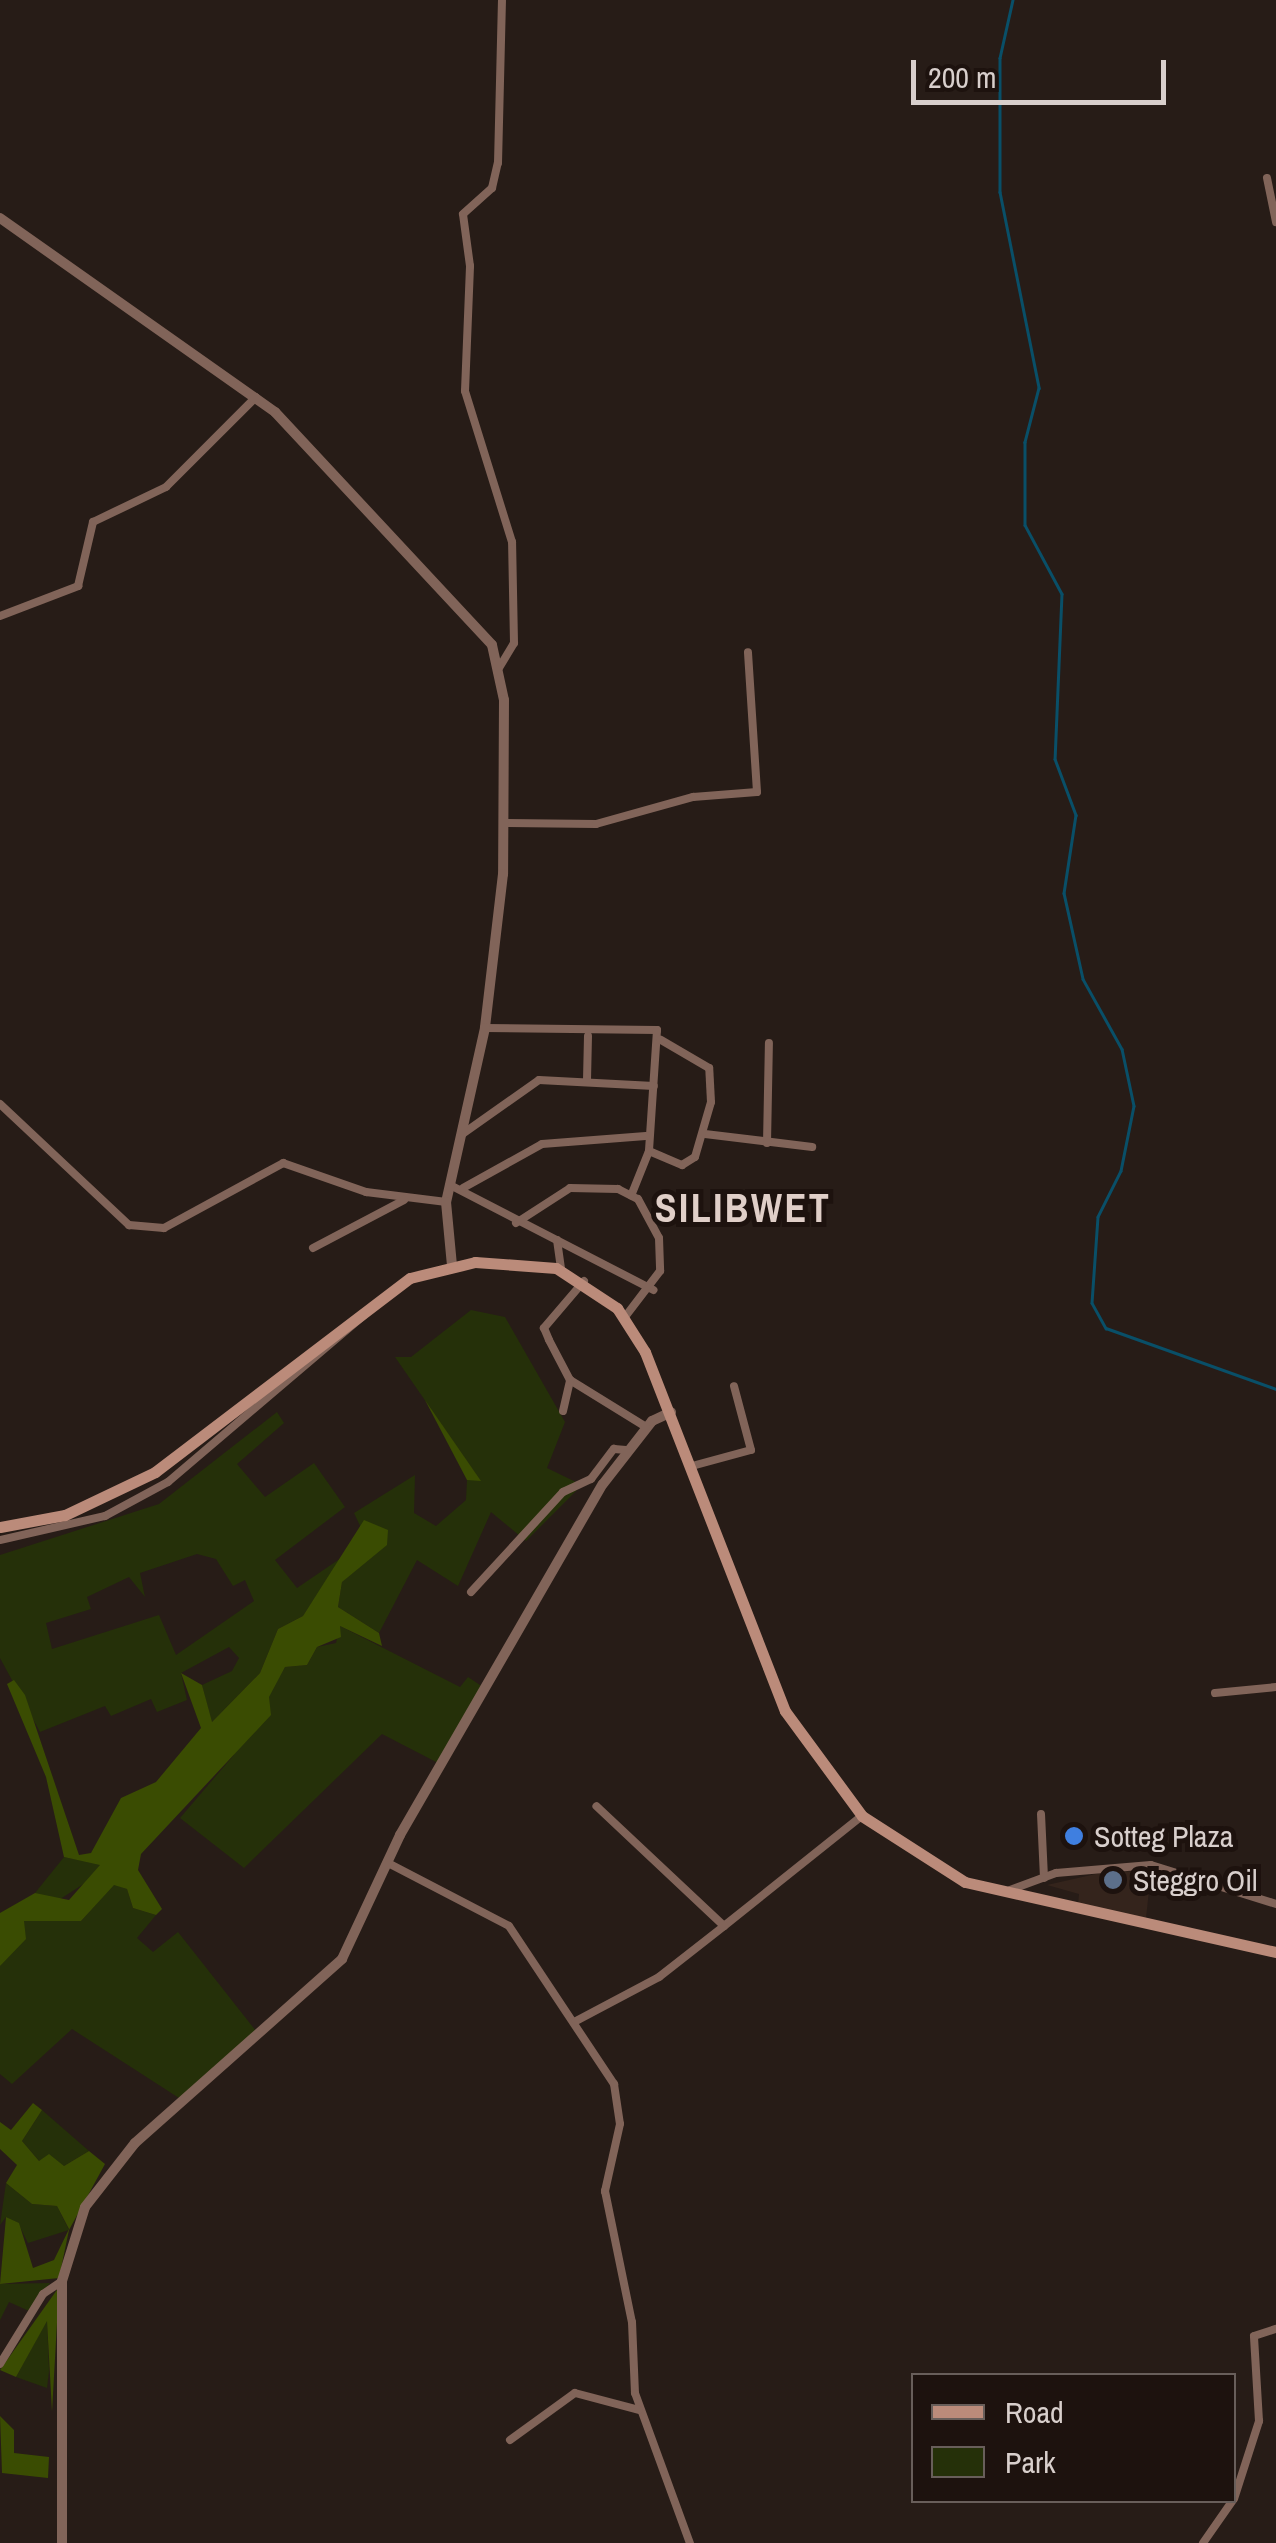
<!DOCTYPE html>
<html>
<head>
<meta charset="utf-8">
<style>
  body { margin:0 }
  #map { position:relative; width:1276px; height:2543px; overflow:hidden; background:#271c17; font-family:"Archivo Narrow",sans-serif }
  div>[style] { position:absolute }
  .built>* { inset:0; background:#34241c }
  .green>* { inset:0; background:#253009 }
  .forest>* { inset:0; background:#3a4c02 }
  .stream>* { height:2.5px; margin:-1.25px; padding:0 1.25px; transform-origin:1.25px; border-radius:1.25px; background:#094f68 }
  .minor>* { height:8px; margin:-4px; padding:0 4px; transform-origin:4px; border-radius:4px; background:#816459 }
  .tertiary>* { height:10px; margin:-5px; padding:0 5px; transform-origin:5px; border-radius:5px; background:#816459 }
  .secondary>* { height:11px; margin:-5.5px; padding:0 5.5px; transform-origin:5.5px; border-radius:5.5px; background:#bb8b7a }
  .dots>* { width:28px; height:28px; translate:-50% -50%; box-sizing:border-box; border:5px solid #1d120e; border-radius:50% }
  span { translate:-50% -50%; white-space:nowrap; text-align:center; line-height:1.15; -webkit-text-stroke:10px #1d120e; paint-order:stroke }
  .poi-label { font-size:30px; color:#d8cfcc }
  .left { translate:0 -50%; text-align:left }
  .district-label { font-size:40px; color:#e0cfc8; font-weight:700; letter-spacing:2.5px }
  .legend { position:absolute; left:911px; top:2373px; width:325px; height:130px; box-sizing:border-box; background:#1d120e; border:2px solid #685e5a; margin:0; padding:12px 18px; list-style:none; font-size:30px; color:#d8cfcc }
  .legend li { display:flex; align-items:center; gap:20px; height:50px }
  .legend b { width:50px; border:2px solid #685e5a }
  .scale { position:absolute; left:911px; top:60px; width:255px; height:45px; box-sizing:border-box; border:5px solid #d8cfcc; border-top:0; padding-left:12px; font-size:30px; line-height:35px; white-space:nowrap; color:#d8cfcc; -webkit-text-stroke:8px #1d120e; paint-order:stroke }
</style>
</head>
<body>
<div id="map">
  <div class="built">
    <div style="clip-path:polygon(1109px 1871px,1151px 1872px,1146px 1918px,1078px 1905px,1079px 1894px,1047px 1885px)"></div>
  </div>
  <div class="green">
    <div style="clip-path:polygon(471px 1310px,505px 1317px,565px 1422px,547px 1468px,582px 1485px,526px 1541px,491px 1512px,458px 1586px,417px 1560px,379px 1633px,338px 1607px,342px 1582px,372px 1551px,354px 1513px,415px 1475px,414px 1513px,436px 1526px,466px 1500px,467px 1480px,480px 1480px,395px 1357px,411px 1357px)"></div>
    <div style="clip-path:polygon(evenodd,277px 1412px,284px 1423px,237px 1464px,265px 1497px,314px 1463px,345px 1507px,275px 1560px,297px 1588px,341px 1558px,303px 1616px,278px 1629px,260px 1673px,211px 1723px,202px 1685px,232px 1671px,239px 1658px,229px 1647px,181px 1673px,187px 1700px,157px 1712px,151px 1699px,111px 1716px,105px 1706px,40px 1732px,0 1658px,0 1555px,159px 1504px,277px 1412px,197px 1554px,216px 1559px,233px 1586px,245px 1580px,254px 1601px,176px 1655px,159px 1615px,52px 1649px,46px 1623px,91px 1609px,87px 1597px,129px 1577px,145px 1597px,140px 1573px,197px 1554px)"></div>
    <div style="clip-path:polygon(340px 1626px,460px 1687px,468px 1677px,483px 1687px,440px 1764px,382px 1734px,244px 1868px,180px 1818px,233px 1756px,285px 1667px,307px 1665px,317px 1647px,336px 1643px)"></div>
    <div style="clip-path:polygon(64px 1857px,101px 1864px,99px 1874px,54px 1903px,35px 1893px)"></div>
    <div style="clip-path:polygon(114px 1884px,127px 1889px,133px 1908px,156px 1915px,137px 1938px,153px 1952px,178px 1932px,256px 2031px,179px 2098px,72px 2029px,12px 2084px,0 2074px,0 1966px,24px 1921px,81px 1921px)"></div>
    <div style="clip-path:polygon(42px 2110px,89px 2151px,64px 2166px,40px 2162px,22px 2141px)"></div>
    <div style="clip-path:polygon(6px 2183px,32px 2204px,57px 2206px,69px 2230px,28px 2243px,18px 2223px,6px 2217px,0 2225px)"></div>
    <div style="clip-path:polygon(50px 2283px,29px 2311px,9px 2302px,0 2320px,0 2284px)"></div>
    <div style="clip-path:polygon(47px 2319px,49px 2371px,47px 2388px,16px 2377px)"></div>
  </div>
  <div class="forest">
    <div style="clip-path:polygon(425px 1400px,481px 1481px,467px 1480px)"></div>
    <div style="clip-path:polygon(364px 1520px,388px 1530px,387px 1545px,342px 1582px,338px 1607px,379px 1633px,382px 1646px,340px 1626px,341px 1637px,317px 1647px,307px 1665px,285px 1667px,269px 1697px,271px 1715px,141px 1854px,138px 1870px,162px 1909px,156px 1915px,133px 1908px,127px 1889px,114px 1885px,81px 1921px,24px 1921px,26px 1939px,0 1966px,0 1913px,35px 1893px,69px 1900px,100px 1865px,64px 1857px,46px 1777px,7px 1684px,14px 1680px,25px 1695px,79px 1855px,91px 1853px,121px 1798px,156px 1782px,201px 1728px,181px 1673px,202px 1685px,212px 1722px,260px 1673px,278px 1629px,303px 1616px)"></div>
    <div style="clip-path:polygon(33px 2103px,42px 2110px,22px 2141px,39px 2161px,49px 2154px,64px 2166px,89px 2151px,105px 2164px,69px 2230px,59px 2278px,0 2284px,6px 2217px,19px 2223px,33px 2268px,54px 2260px,69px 2229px,57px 2206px,32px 2204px,6px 2183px,17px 2165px,0 2149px,0 2122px,11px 2130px)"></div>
    <div style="clip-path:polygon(59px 2287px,52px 2412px,47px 2321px,16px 2377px,0 2370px)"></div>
    <div style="clip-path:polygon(0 2416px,14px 2430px,14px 2453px,49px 2457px,48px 2478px,2px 2473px)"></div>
  </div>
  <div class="stream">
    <div style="left:1013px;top:0;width:59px;rotate:102.6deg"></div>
    <div style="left:1000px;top:58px;width:134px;rotate:90deg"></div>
    <div style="left:1000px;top:192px;width:200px;rotate:78.7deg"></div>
    <div style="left:1039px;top:388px;width:56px;rotate:104.5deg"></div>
    <div style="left:1025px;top:442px;width:83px;rotate:90deg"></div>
    <div style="left:1025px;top:525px;width:78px;rotate:61.8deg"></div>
    <div style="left:1062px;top:594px;width:165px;rotate:92.4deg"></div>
    <div style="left:1055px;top:759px;width:60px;rotate:69.4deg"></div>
    <div style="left:1076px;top:815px;width:79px;rotate:98.7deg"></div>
    <div style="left:1064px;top:893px;width:88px;rotate:77.5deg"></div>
    <div style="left:1083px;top:979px;width:80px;rotate:60.9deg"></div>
    <div style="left:1122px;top:1049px;width:58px;rotate:78.1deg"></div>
    <div style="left:1134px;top:1106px;width:66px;rotate:101.3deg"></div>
    <div style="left:1121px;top:1171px;width:51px;rotate:116.6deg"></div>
    <div style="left:1098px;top:1217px;width:86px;rotate:94deg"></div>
    <div style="left:1092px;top:1303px;width:29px;rotate:61deg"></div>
    <div style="left:1106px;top:1328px;width:181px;rotate:19.7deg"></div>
  </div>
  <div class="minor">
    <div style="left:1267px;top:178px;width:45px;rotate:78.4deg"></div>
    <div style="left:0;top:616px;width:84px;rotate:-21deg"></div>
    <div style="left:78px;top:586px;width:66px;rotate:-76.8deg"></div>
    <div style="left:93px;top:522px;width:81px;rotate:-25.6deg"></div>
    <div style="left:166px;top:487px;width:127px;rotate:-45deg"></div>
    <div style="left:499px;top:668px;width:29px;rotate:-59deg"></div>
    <div style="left:514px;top:643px;width:101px;rotate:-91.1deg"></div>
    <div style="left:512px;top:542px;width:158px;rotate:-107.3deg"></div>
    <div style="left:465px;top:391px;width:125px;rotate:-87.7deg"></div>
    <div style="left:470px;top:266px;width:52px;rotate:-97.7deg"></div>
    <div style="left:463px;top:214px;width:39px;rotate:-42deg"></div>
    <div style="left:492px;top:188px;width:26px;rotate:-77deg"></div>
    <div style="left:498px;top:163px;width:163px;rotate:-88.6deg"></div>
    <div style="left:506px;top:823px;width:90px;rotate:0.6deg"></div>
    <div style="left:596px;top:824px;width:101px;rotate:-15.6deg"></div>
    <div style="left:693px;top:797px;width:64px;rotate:-4.5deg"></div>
    <div style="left:757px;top:792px;width:140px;rotate:-93.7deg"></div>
    <div style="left:485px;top:1028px;width:172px;rotate:0.7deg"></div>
    <div style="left:657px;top:1030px;width:121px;rotate:93.8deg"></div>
    <div style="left:649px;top:1151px;width:48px;rotate:111.8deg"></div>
    <div style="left:587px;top:1080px;width:44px;rotate:-88.7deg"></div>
    <div style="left:0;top:1104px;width:177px;rotate:43.2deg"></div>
    <div style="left:129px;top:1225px;width:35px;rotate:5deg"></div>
    <div style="left:164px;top:1228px;width:136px;rotate:-28.6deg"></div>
    <div style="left:283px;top:1163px;width:88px;rotate:19.3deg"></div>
    <div style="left:366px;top:1192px;width:81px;rotate:7.1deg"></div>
    <div style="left:705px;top:1134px;width:108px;rotate:6.9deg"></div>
    <div style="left:461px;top:1135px;width:95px;rotate:-35.2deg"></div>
    <div style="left:539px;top:1080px;width:115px;rotate:3deg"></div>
    <div style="left:767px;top:1143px;width:100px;rotate:-88.9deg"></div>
    <div style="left:649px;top:1151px;width:36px;rotate:23deg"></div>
    <div style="left:682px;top:1165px;width:15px;rotate:-32deg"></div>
    <div style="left:695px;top:1157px;width:57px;rotate:-73.8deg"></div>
    <div style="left:711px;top:1102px;width:34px;rotate:-93deg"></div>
    <div style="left:709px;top:1068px;width:56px;rotate:-149.7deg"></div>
    <div style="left:450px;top:1185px;width:229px;rotate:27.3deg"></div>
    <div style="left:463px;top:1188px;width:90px;rotate:-29.1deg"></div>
    <div style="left:542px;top:1144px;width:104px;rotate:-4.4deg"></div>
    <div style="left:516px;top:1223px;width:64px;rotate:-32.9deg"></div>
    <div style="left:570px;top:1188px;width:48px;rotate:1.2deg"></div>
    <div style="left:618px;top:1189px;width:22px;rotate:27deg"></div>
    <div style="left:638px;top:1199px;width:44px;rotate:61.7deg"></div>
    <div style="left:659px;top:1238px;width:33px;rotate:88deg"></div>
    <div style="left:660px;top:1271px;width:58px;rotate:127.3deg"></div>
    <div style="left:557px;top:1240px;width:30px;rotate:82deg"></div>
    <div style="left:313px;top:1248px;width:103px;rotate:-27.8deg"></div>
    <div style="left:584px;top:1281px;width:62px;rotate:130.4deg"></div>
    <div style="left:544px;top:1328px;width:13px;rotate:67deg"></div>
    <div style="left:549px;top:1340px;width:45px;rotate:62.3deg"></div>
    <div style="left:570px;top:1380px;width:89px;rotate:31.7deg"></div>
    <div style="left:563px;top:1411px;width:32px;rotate:-77deg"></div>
    <div style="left:692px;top:1466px;width:61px;rotate:-15.2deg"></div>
    <div style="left:751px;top:1450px;width:66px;rotate:-104.9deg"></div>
    <div style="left:0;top:1540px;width:108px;rotate:-12.9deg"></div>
    <div style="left:105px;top:1516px;width:72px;rotate:-28.4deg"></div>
    <div style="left:168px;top:1482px;width:257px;rotate:-40.4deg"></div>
    <div style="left:471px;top:1592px;width:136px;rotate:-47.4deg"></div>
    <div style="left:563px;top:1492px;width:31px;rotate:-25deg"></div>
    <div style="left:591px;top:1479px;width:38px;rotate:-53deg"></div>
    <div style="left:614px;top:1449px;width:12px;rotate:5deg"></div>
    <div style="left:1215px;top:1693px;width:61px;rotate:-5.6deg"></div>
    <div style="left:1041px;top:1814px;width:64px;rotate:87.3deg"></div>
    <div style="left:388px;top:1863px;width:136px;rotate:27.5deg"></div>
    <div style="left:509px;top:1926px;width:190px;rotate:56.4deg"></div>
    <div style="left:614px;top:2084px;width:40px;rotate:81.5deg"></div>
    <div style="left:620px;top:2124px;width:69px;rotate:102.6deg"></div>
    <div style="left:605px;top:2191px;width:134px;rotate:78.4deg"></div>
    <div style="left:632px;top:2322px;width:71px;rotate:87.6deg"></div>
    <div style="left:635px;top:2393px;width:160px;rotate:69.9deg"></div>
    <div style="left:1010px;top:1890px;width:49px;rotate:-20.3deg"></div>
    <div style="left:1056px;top:1873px;width:95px;rotate:-4.8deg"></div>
    <div style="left:1151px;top:1865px;width:131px;rotate:17.3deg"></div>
    <div style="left:724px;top:1926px;width:176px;rotate:-38.6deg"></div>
    <div style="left:576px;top:2021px;width:94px;rotate:-27.9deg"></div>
    <div style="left:659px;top:1977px;width:83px;rotate:-38.1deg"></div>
    <div style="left:724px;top:1926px;width:175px;rotate:-136.8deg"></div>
    <div style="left:0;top:2364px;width:82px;rotate:-58.4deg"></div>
    <div style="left:43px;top:2294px;width:23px;rotate:-34deg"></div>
    <div style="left:510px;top:2440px;width:80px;rotate:-35.9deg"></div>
    <div style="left:575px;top:2393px;width:66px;rotate:14.9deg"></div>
    <div style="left:1234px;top:2499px;width:82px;rotate:-72.2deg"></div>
    <div style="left:1259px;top:2421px;width:85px;rotate:-93.4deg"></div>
    <div style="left:1254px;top:2336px;width:23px;rotate:-18deg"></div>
    <div style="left:1203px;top:2543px;width:52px;rotate:-55.1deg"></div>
  </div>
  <div class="tertiary">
    <div style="left:0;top:218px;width:337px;rotate:35.2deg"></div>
    <div style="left:275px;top:412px;width:318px;rotate:47deg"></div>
    <div style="left:492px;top:645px;width:56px;rotate:77.7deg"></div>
    <div style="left:504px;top:700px;width:174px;rotate:90.3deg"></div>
    <div style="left:503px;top:874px;width:155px;rotate:96.7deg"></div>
    <div style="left:485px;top:1028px;width:178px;rotate:102.6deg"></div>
    <div style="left:446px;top:1202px;width:63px;rotate:84.6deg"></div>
    <div style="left:62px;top:2543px;width:262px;rotate:-90deg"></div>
    <div style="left:62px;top:2281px;width:77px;rotate:-72.7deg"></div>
    <div style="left:85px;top:2207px;width:81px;rotate:-52deg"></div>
    <div style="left:135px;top:2143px;width:277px;rotate:-41.6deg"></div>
    <div style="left:342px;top:1959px;width:137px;rotate:-64.9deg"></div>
    <div style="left:400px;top:1835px;width:405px;rotate:-60deg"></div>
    <div style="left:603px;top:1484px;width:80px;rotate:-52.1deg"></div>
    <div style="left:652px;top:1421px;width:21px;rotate:-25deg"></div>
  </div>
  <div class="secondary">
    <div style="left:0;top:1527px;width:66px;rotate:-10.5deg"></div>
    <div style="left:65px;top:1515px;width:100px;rotate:-25.5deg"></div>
    <div style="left:155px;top:1472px;width:320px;rotate:-37.3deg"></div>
    <div style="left:410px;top:1278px;width:67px;rotate:-13.8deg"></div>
    <div style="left:475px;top:1262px;width:81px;rotate:4.2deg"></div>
    <div style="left:556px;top:1268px;width:73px;rotate:33.3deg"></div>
    <div style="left:617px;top:1308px;width:52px;rotate:57.5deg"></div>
    <div style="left:645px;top:1352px;width:385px;rotate:68.7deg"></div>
    <div style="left:785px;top:1711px;width:130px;rotate:53.7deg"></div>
    <div style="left:862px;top:1816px;width:122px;rotate:32.7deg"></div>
    <div style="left:965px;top:1882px;width:319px;rotate:12.7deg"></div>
  </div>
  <div class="dots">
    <div style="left:1074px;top:1836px;background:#3f7fe0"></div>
    <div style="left:1113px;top:1880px;background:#5c6f8a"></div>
  </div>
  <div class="poi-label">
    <span class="left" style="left:1094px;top:1836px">Sotteg Plaza</span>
    <span class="left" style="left:1133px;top:1880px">Steggro Oil</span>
  </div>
  <div class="district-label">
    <span style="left:743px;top:1208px">SILIBWET</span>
  </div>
  <ul class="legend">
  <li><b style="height:12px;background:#bb8b7a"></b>Road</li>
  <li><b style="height:28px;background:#253009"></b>Park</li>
  </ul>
  <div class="scale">200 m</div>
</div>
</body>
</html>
